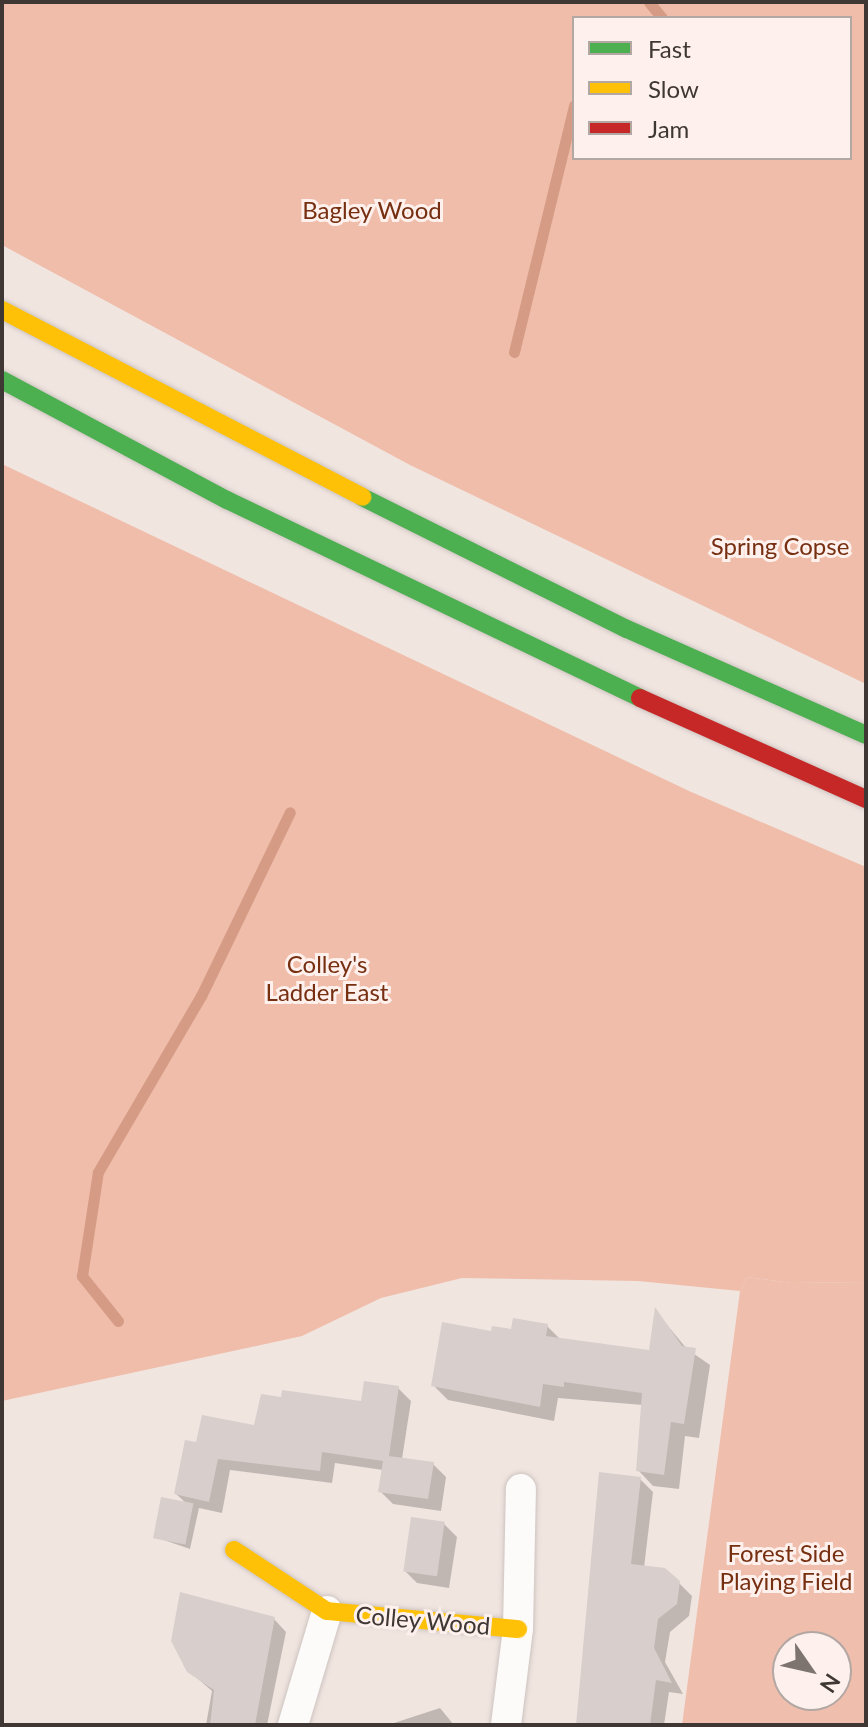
<!DOCTYPE html>
<html>
<head>
<meta charset="utf-8">
<style>
  body { margin:0 }
  #map { position:relative; width:868px; height:1727px; overflow:hidden; background:#f1e5e0; font-family:Lato,sans-serif }
  div>[style] { position:absolute }
  .green>* { inset:0; background:#efbead }
  .forest>* { inset:0; background:#efbdaa }
  .shadow>* { inset:0; background:#0003 }
  .stream>* { height:11px; margin:-5.5px; padding:0 5.5px; transform-origin:5.5px; border-radius:5.5px; background:#d59b85 }
  .building>* { inset:0; background:#d8cecb; transform-origin:0 0 }
  .roads { filter:drop-shadow(0 0 2px #cdc4c0) drop-shadow(0 0 2px #cdc4c0) }
  .street>* { height:30px; margin:-15px; padding:0 15px; transform-origin:15px; border-radius:15px; background:#fdfbfa }
  .fast>* { height:18px; margin:-9px; padding:0 9px; transform-origin:9px; border-radius:9px; background:#4caf50 }
  .slow>* { height:18px; margin:-9px; padding:0 9px; transform-origin:9px; border-radius:9px; background:#ffc107 }
  .jam>* { height:18px; margin:-9px; padding:0 9px; transform-origin:9px; border-radius:9px; background:#c62828 }
  span { translate:-50% -50%; white-space:nowrap; text-align:center; line-height:1.15; -webkit-text-stroke:6px #fef1ed; paint-order:stroke }
  .park-label { font-size:24px; color:#772f11 }
  .street-label { font-size:24px; color:#3f3734 }
  .frame { position:absolute; inset:0; border:4px solid #3f3734; pointer-events:none }
  .legend { position:absolute; left:572px; top:16px; width:280px; height:144px; box-sizing:border-box; background:#fef1ed; border:2px solid #b2a7a3; margin:0; padding:10px 14px; list-style:none; font-size:24px; color:#3f3734 }
  .legend li { display:flex; align-items:center; gap:16px; height:40px }
  .legend b { width:40px; border:2px solid #b2a7a3 }
  .north { position:absolute; left:772px; top:1631px; width:80px; height:80px; box-sizing:border-box; background:#fef1ed; border:2px solid #b2a7a3; border-radius:50%; rotate:124deg; font-size:22px; font-weight:700; line-height:32px; text-align:center; color:#3f3734 }
  .north::after { content:''; display:block; margin:auto; width:28px; height:36px; background:#7d7470; clip-path:polygon(50% 0,100% 100%,50% 72%,0 100%) }
</style>
</head>
<body>
<div id="map">
  <div class="green">
    <div style="clip-path:polygon(evenodd,747px 1277px,792px 1283px,866px 1282px,866px 1725px,682px 1725px,740px 1291px,747px 1277px,788px 1647px,836px 1647px,836px 1695px,788px 1695px,788px 1647px)"></div>
  </div>
  <div class="forest">
    <div style="clip-path:polygon(evenodd,2px 2px,866px 2px,866px 684px,410px 465px,2px 245px,2px 2px,574px 18px,850px 18px,850px 158px,574px 158px,574px 18px)"></div>
    <div style="clip-path:polygon(2px 464px,689px 791px,866px 867px,866px 1282px,792px 1283px,747px 1277px,740px 1291px,638px 1281px,462px 1278px,381px 1298px,302px 1336px,2px 1401px)"></div>
  </div>
  <div class="shadow">
    <div style="clip-path:polygon(658px 1314px,687px 1349px,710px 1365px,699px 1438px,685px 1436px,679px 1489px,653px 1486px,638px 1470px,643px 1405px,558px 1398px,554px 1421px,448px 1400px,433px 1385px,493px 1333px,547px 1326px,561px 1340px,650px 1353px)"></div>
    <div style="clip-path:polygon(398px 1388px,411px 1401px,402px 1459px,433px 1464px,446px 1477px,441px 1511px,393px 1504px,380px 1491px,383px 1470px,335px 1463px,332px 1483px,230px 1470px,222px 1513px,199px 1508px,190px 1549px,155px 1537px,186px 1503px,176px 1494px,198px 1445px,362px 1403px)"></div>
    <div style="clip-path:polygon(601px 1475px,640px 1479px,653px 1492px,644px 1568px,679px 1583px,692px 1596px,689px 1616px,670px 1632px,665px 1662px,683px 1694px,669px 1692px,664px 1725px,578px 1725px)"></div>
    <div style="clip-path:polygon(444px 1524px,457px 1537px,449px 1588px,417px 1583px,405px 1571px)"></div>
    <div style="clip-path:polygon(274px 1619px,286px 1632px,267px 1725px,206px 1725px,212px 1691px,189px 1671px)"></div>
    <div style="clip-path:polygon(440px 1708px,454px 1725px,394px 1725px,394px 1723px)"></div>
  </div>
  <div class="stream">
    <div style="left:649px;top:2px;width:21px;rotate:51deg"></div>
    <div style="left:514px;top:352px;width:254px;rotate:-76.3deg"></div>
    <div style="left:118px;top:1321px;width:58px;rotate:-128.7deg"></div>
    <div style="left:82px;top:1276px;width:105px;rotate:-81.3deg"></div>
    <div style="left:98px;top:1172px;width:204px;rotate:-59.7deg"></div>
    <div style="left:201px;top:996px;width:204px;rotate:-64.2deg"></div>
  </div>
  <div class="building">
    <div style="clip-path:polygon(655px 1307px,682px 1346px,696px 1348px,684px 1424px,671px 1422px,664px 1475px,636px 1471px,642px 1393px,564px 1382px,564px 1387px,543px 1384px,540px 1407px,431px 1386px,442px 1322px,491px 1331px,492px 1326px,511px 1329px,513px 1318px,548px 1324px,546px 1336px,649px 1350px)"></div>
    <div style="clip-path:polygon(364px 1381px,399px 1386px,389px 1456px,434px 1462px,428px 1499px,378px 1492px,383px 1461px,322px 1452px,320px 1471px,218px 1459px,209px 1502px,174px 1494px,185px 1440px,196px 1442px,202px 1415px,254px 1425px,261px 1394px,281px 1397px,282px 1390px,361px 1401px)"></div>
    <div style="clip-path:polygon(599px 1472px,641px 1477px,631px 1564px,665px 1568px,680px 1581px,677px 1604px,658px 1619px,654px 1648px,672px 1683px,656px 1680px,650px 1725px,576px 1725px)"></div>
    <div style="left:161px;top:1497px;width:33px;height:42px;rotate:11deg"></div>
    <div style="left:411px;top:1517px;width:34px;height:55px;rotate:8deg"></div>
    <div style="clip-path:polygon(180px 1592px,275px 1617px,255px 1725px,210px 1725px,214px 1690px,187px 1672px,171px 1641px)"></div>
  </div>
  <div class="roads">
    <div class="street">
      <div style="left:293px;top:1725px;width:119px;rotate:-73.4deg"></div>
      <div style="left:506px;top:1725px;width:97px;rotate:-82.9deg"></div>
      <div style="left:518px;top:1629px;width:140px;rotate:-88.8deg"></div>
    </div>
    <div class="fast">
      <div style="left:2px;top:380px;width:255px;rotate:28.1deg"></div>
      <div style="left:227px;top:500px;width:458px;rotate:25.6deg"></div>
      <div style="left:362px;top:497px;width:296px;rotate:26.5deg"></div>
      <div style="left:627px;top:629px;width:261px;rotate:23.9deg"></div>
    </div>
    <div class="slow">
      <div style="left:2px;top:310px;width:406px;rotate:27.4deg"></div>
      <div style="left:234px;top:1550px;width:111px;rotate:33.3deg"></div>
      <div style="left:327px;top:1611px;width:192px;rotate:5.4deg"></div>
    </div>
    <div class="jam">
      <div style="left:640px;top:698px;width:248px;rotate:24.1deg"></div>
    </div>
  </div>
  <div class="park-label">
    <span style="left:372px;top:210px">Bagley Wood</span>
    <span style="left:780px;top:546px">Spring Copse</span>
    <span style="left:327px;top:978px">Colley's<br>Ladder East</span>
    <span style="left:786px;top:1567px">Forest Side<br>Playing Field</span>
  </div>
  <div class="street-label">
    <span style="left:423px;top:1620px;rotate:5deg">Colley Wood</span>
  </div>
  <div class="frame"></div>
  <ul class="legend">
  <li><b style="height:10px;background:#4caf50"></b>Fast</li>
  <li><b style="height:10px;background:#ffc107"></b>Slow</li>
  <li><b style="height:10px;background:#c62828"></b>Jam</li>
  </ul>
  <div class="north">N</div>
</div>
</body>
</html>
